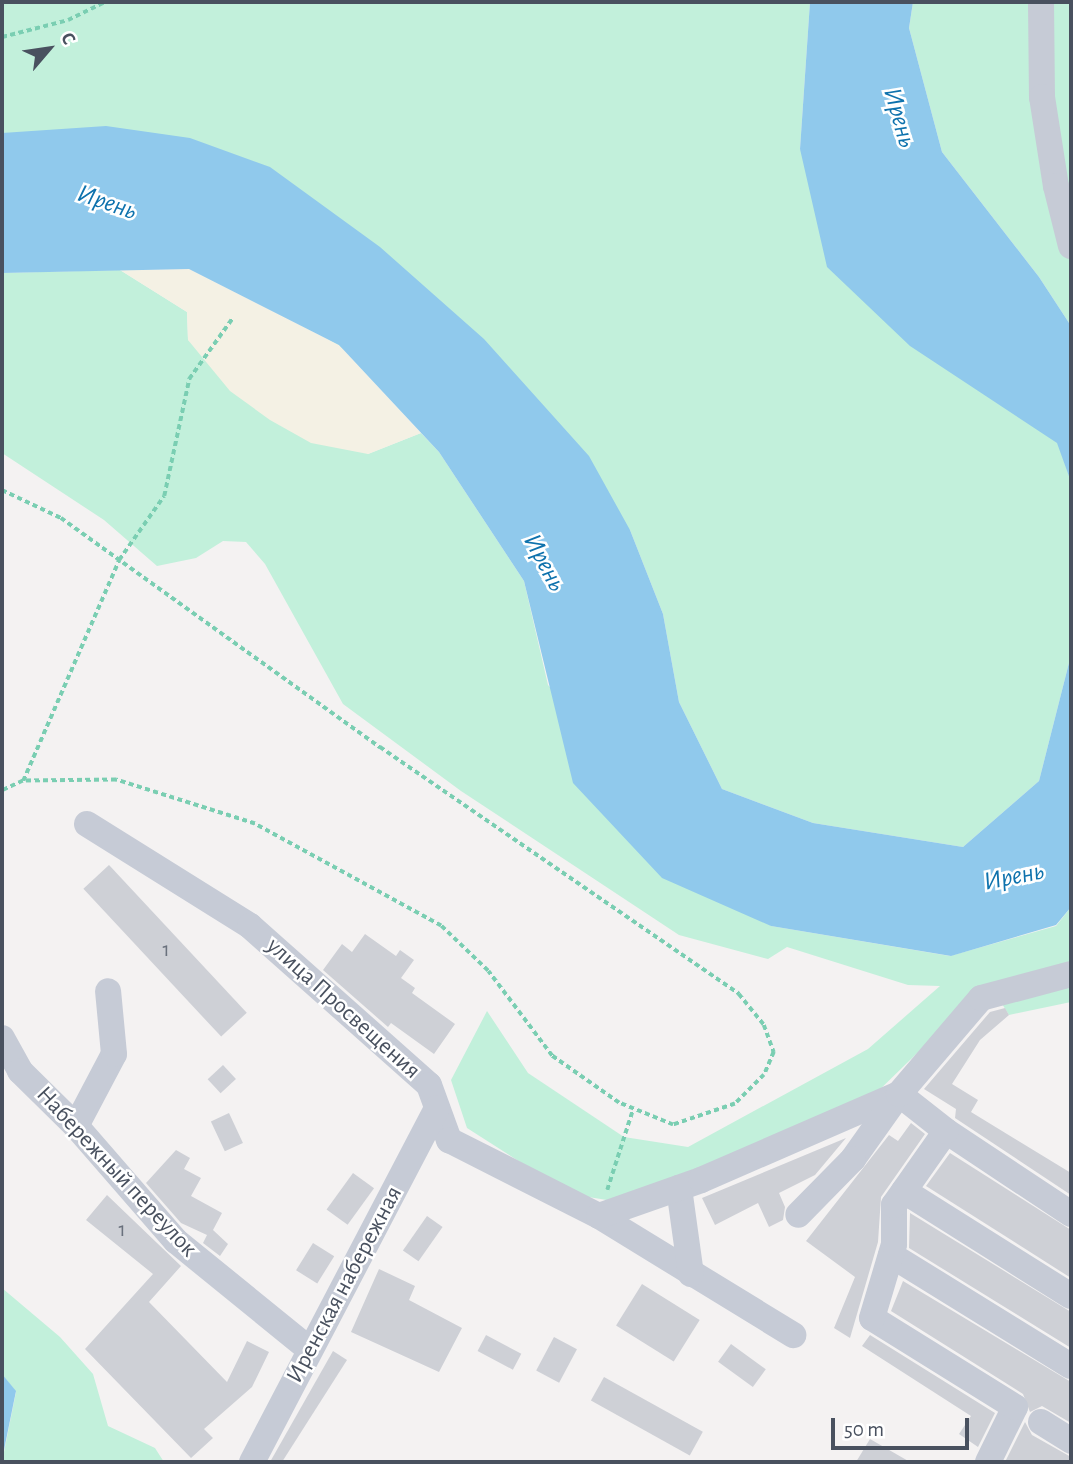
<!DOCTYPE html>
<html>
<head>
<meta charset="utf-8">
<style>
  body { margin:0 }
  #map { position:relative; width:1073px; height:1464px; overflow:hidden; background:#f4f2f2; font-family:"Alegreya Sans",sans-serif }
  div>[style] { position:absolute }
  .green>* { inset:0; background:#c2f0db }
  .sand>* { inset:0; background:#f4f1e4 }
  .water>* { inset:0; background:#90c9ec }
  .building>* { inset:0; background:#ced0d6; transform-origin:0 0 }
  .path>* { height:3.5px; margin-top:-1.75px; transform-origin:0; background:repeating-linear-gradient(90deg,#7aceb2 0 5px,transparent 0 8.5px) }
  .minor>* { height:26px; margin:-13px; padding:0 13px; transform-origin:13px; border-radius:13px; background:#c6cbd6 }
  span { translate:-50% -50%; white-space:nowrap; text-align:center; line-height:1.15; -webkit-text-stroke:5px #fff; paint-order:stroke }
  .number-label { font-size:21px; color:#6a717d }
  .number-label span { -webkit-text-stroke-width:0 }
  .street-label { font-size:24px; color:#49515f }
  .water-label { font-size:26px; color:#0e72ad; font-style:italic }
  .frame { position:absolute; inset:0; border:4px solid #49515f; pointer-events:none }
  .north { position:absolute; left:14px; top:14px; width:70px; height:70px; -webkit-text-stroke:5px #fff; paint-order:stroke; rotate:61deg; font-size:19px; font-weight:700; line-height:28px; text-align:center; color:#49515f }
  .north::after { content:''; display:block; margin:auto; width:24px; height:32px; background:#49515f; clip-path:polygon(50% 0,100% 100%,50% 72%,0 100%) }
  .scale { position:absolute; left:831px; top:1418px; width:138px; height:32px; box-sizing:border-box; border:4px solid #49515f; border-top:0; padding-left:9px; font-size:21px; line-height:24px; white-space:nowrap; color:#49515f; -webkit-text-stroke:5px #fff; paint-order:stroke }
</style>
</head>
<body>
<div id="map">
  <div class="green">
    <div style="clip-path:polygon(2px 2px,810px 2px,800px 149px,1005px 405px,1058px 443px,1071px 482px,1071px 655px,1039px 781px,963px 847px,813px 823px,722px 789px,679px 702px,663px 614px,630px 530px,2px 133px)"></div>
    <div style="clip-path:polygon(913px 2px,1071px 2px,1071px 326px,1039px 277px,942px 152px,909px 28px)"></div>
    <div style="clip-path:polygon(120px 270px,187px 312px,188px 340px,368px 454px,421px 433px,439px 452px,524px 581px,548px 685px,771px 926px,950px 956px,1056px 926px,1071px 907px,1071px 965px,985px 987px,868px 1101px,613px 1201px,570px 1194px,467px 1128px,451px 1080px,487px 1011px,528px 1073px,624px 1137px,688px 1147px,868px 1049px,940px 986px,908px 985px,787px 947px,768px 959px,679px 935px,461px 791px,343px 704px,265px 564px,246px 542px,223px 541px,196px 558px,157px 566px,104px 520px,2px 453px,2px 273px)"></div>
    <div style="clip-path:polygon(1071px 981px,1071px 1002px,1009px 1015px,999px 999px)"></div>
    <div style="clip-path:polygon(2px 1288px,60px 1337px,93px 1374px,108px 1426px,155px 1448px,164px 1462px,2px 1462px,16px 1392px,2px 1374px)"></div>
  </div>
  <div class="sand">
    <div style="clip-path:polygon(189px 269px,339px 345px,421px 433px,368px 454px,311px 443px,270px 420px,230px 391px,188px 340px,187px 312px,120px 270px)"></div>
  </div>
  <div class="water">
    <div style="clip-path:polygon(810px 2px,913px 2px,909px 28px,942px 152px,1039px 277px,1071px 326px,1071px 482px,1057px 443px,910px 346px,827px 267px,800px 149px)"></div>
    <div style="clip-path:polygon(106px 126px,190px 138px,270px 167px,380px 247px,484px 339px,589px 456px,630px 530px,663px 614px,679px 702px,722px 789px,813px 823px,963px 847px,1039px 781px,1071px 655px,1071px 907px,1056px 925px,951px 956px,771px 926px,662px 878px,573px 783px,524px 581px,439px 452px,339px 345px,189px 269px,2px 273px,2px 133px)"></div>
    <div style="clip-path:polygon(2px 1374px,16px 1391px,2px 1460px)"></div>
  </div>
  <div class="building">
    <div style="left:109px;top:865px;width:202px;height:35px;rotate:47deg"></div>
    <div style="clip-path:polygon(365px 934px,396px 956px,400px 950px,414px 960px,401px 978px,415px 988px,412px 993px,455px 1024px,434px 1054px,391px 1023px,388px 1027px,323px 970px,342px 944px,352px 952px)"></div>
    <div style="clip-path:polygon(1005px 1008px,1009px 1015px,980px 1040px,952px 1084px,978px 1100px,971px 1112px,1071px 1173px,1071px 1195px,955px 1118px,956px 1109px,924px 1089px,990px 1012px)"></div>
    <div style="left:223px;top:1065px;width:19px;height:21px;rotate:47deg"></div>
    <div style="left:229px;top:1113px;width:33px;height:20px;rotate:65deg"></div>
    <div style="clip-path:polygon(911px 1123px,925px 1134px,881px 1197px,878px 1242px,850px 1338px,834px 1328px,855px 1277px,806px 1241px,889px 1135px,898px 1141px)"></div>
    <div style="clip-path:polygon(846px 1138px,815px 1175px,779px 1193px,785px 1207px,783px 1220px,769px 1227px,758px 1203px,715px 1225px,702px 1198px)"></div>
    <div style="clip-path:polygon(176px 1150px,190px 1158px,184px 1169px,201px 1178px,191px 1196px,222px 1213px,213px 1230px,228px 1244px,220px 1256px,203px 1243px,207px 1235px,181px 1223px,146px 1183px)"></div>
    <div style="clip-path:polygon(950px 1153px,1071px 1230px,1071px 1278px,926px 1186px)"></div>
    <div style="left:353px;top:1173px;width:26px;height:45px;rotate:36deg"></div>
    <div style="clip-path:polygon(107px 1195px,181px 1266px,149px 1302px,227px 1382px,247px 1341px,269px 1352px,252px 1387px,204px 1429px,213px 1438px,191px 1458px,85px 1349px,153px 1274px,86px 1220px)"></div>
    <div style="clip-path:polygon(910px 1213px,1071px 1312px,1071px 1348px,909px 1248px)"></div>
    <div style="left:427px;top:1216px;width:19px;height:42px;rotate:35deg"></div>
    <div style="left:313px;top:1243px;width:25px;height:32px;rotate:32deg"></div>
    <div style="clip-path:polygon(379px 1269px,415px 1286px,409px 1300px,462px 1328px,439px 1372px,351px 1332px)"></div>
    <div style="clip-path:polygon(903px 1281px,1071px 1382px,1071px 1423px,1042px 1406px,1030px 1412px,1023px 1394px,891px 1311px)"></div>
    <div style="left:642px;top:1284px;width:68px;height:49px;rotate:32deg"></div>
    <div style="left:486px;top:1335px;width:40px;height:18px;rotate:28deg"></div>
    <div style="clip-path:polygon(870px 1335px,995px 1413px,978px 1447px,959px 1434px,971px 1416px,862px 1346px)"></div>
    <div style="left:554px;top:1337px;width:26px;height:38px;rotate:28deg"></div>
    <div style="left:731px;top:1344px;width:43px;height:22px;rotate:36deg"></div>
    <div style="clip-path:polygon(333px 1351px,347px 1360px,282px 1462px,270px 1462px)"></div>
    <div style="left:604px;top:1377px;width:113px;height:27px;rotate:29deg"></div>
    <div style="clip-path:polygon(1025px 1422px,1032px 1435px,1071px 1457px,1071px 1462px,1005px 1462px)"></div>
    <div style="clip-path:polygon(870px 1439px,910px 1462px,856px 1462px)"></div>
  </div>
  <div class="path">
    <div style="left:2px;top:37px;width:68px;rotate:-14.4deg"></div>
    <div style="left:68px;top:20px;width:41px;rotate:-25.9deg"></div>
    <div style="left:2px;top:490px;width:65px;rotate:25.4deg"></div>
    <div style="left:61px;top:518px;width:393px;rotate:35.7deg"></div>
    <div style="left:380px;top:747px;width:436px;rotate:34.5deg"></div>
    <div style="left:739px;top:994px;width:40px;rotate:51deg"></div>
    <div style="left:764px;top:1025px;width:29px;rotate:70deg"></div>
    <div style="left:774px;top:1052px;width:25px;rotate:113deg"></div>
    <div style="left:764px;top:1075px;width:41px;rotate:135deg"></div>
    <div style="left:735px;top:1104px;width:65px;rotate:161.3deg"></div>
    <div style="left:673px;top:1125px;width:58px;rotate:-157.8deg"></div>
    <div style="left:619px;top:1103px;width:82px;rotate:-145deg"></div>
    <div style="left:552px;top:1056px;width:106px;rotate:-127deg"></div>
    <div style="left:488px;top:971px;width:65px;rotate:-136.2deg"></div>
    <div style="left:441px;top:926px;width:212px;rotate:-151.3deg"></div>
    <div style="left:255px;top:824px;width:146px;rotate:-162.4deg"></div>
    <div style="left:116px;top:780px;width:93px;rotate:179.4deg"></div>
    <div style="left:23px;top:781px;width:23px;rotate:155deg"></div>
    <div style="left:23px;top:781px;width:241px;rotate:-66.5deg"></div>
    <div style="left:119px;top:560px;width:78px;rotate:-54.9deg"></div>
    <div style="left:164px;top:496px;width:120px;rotate:-77.9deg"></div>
    <div style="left:189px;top:379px;width:74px;rotate:-54.4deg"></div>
    <div style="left:607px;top:1190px;width:85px;rotate:-72.2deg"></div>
  </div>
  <div class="minor">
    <div style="left:1041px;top:2px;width:95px;rotate:89.4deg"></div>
    <div style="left:1042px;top:97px;width:90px;rotate:81.1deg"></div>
    <div style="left:1056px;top:186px;width:62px;rotate:76deg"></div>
    <div style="left:87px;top:824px;width:192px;rotate:32deg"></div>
    <div style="left:250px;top:926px;width:239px;rotate:41.6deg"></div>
    <div style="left:429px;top:1085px;width:59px;rotate:70deg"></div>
    <div style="left:449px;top:1140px;width:168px;rotate:26.9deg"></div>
    <div style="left:599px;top:1216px;width:228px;rotate:31.5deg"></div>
    <div style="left:2px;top:1038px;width:38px;rotate:61deg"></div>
    <div style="left:20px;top:1071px;width:78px;rotate:44.5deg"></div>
    <div style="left:76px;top:1126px;width:152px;rotate:49deg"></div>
    <div style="left:176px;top:1241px;width:171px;rotate:39.1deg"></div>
    <div style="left:76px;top:1126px;width:81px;rotate:-62.2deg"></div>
    <div style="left:114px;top:1054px;width:63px;rotate:-95.4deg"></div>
    <div style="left:946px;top:1131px;width:150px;rotate:33.6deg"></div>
    <div style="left:679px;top:1188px;width:87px;rotate:82.1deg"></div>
    <div style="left:904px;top:1191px;width:197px;rotate:32.2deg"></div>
    <div style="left:599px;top:1216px;width:108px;rotate:-19.4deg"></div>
    <div style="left:701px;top:1180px;width:216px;rotate:-23.5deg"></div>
    <div style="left:899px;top:1094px;width:80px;rotate:125.3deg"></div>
    <div style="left:853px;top:1159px;width:78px;rotate:134.5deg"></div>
    <div style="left:891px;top:1255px;width:211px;rotate:31.7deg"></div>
    <div style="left:1041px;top:1422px;width:36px;rotate:32deg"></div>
    <div style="left:252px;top:1462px;width:399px;rotate:-62.4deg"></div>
    <div style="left:988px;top:1462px;width:61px;rotate:-63.9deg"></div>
    <div style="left:1015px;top:1407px;width:168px;rotate:-148.1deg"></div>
    <div style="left:872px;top:1318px;width:77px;rotate:-73.4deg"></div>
    <div style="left:894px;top:1244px;width:39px;rotate:-90deg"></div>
    <div style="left:894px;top:1205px;width:90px;rotate:-54.9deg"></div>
    <div style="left:946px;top:1131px;width:60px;rotate:-141.8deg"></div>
    <div style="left:899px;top:1094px;width:126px;rotate:-49.5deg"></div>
    <div style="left:981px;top:998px;width:93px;rotate:-14.9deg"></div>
  </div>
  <div class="number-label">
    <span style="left:166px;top:950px">1</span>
    <span style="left:122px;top:1230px">1</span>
  </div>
  <div class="street-label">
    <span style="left:343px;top:1009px;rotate:42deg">улица Просвещения</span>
    <span style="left:116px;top:1172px;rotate:47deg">Набережный переулок</span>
    <span style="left:345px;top:1285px;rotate:-62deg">Иренская набережная</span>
  </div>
  <div class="water-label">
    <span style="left:899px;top:118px;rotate:74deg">Ирень</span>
    <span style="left:107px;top:203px;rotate:19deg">Ирень</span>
    <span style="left:544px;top:563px;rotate:62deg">Ирень</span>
    <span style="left:1014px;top:877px;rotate:-11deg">Ирень</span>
  </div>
  <div class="frame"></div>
  <div class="north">С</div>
  <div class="scale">50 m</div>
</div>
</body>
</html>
